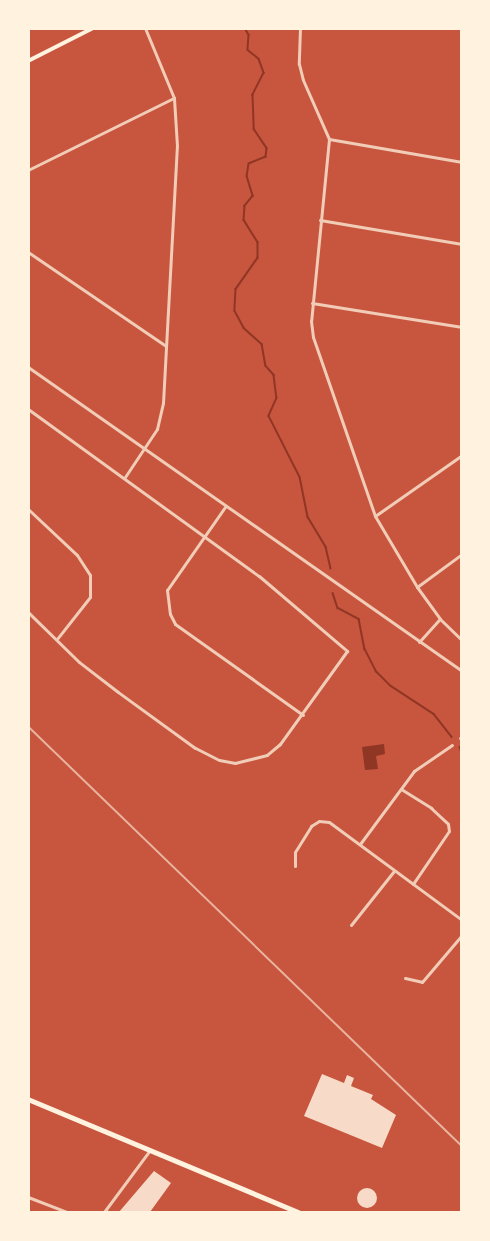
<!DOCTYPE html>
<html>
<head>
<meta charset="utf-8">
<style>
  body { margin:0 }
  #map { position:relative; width:490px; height:1241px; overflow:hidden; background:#c8553d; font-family:"Times New Roman",serif }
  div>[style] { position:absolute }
  .water>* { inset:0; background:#8f3625 }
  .stream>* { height:1.5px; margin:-0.75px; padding:0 0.75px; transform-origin:0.75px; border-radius:0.75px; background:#8f3625 }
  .building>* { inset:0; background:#f7dbc8 }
  .round { border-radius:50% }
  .minor>* { height:3px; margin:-1.5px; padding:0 1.5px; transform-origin:1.5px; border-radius:1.5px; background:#f1ccb7 }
  .secondary>* { height:4px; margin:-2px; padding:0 2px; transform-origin:2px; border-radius:2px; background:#fff3e0 }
  .primary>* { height:4.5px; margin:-2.25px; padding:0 2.25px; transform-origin:2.25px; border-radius:2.25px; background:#fff3e0 }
  .rail>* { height:1.5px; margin:-0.75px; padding:0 0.75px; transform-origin:0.75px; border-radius:0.75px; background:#e9b49f }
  span { translate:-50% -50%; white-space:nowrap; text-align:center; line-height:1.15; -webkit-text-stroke:6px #fff3e0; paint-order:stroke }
  .frame { position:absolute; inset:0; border:30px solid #fff3e0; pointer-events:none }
</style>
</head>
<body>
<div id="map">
  <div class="water">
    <div style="clip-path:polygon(384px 744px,385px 754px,376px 756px,378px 769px,365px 770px,362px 747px)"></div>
  </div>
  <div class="stream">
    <div style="left:245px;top:28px;width:8px;rotate:60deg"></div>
    <div style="left:249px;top:35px;width:15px;rotate:94deg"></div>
    <div style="left:248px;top:50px;width:14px;rotate:39deg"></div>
    <div style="left:259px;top:59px;width:15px;rotate:70deg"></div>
    <div style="left:264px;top:73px;width:25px;rotate:117deg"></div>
    <div style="left:253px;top:95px;width:34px;rotate:88deg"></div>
    <div style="left:254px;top:129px;width:23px;rotate:56deg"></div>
    <div style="left:267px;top:148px;width:9px;rotate:96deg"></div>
    <div style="left:266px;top:157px;width:18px;rotate:158deg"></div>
    <div style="left:249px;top:164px;width:12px;rotate:99deg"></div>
    <div style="left:247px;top:176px;width:21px;rotate:73deg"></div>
    <div style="left:253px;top:196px;width:13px;rotate:129deg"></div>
    <div style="left:245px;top:206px;width:14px;rotate:94deg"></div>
    <div style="left:244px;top:220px;width:26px;rotate:58deg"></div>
    <div style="left:258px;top:242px;width:16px;rotate:90deg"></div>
    <div style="left:258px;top:258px;width:38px;rotate:125deg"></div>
    <div style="left:236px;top:289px;width:22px;rotate:93deg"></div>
    <div style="left:235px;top:311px;width:19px;rotate:62deg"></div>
    <div style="left:244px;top:328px;width:24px;rotate:42deg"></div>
    <div style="left:262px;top:344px;width:22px;rotate:80deg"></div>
    <div style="left:266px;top:366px;width:12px;rotate:48deg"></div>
    <div style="left:274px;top:375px;width:23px;rotate:83deg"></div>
    <div style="left:277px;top:398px;width:20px;rotate:114deg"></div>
    <div style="left:269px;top:416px;width:68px;rotate:63.1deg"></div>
    <div style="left:300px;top:477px;width:41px;rotate:78.7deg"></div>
    <div style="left:308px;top:517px;width:35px;rotate:59deg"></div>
    <div style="left:326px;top:547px;width:22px;rotate:77deg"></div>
    <div style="left:333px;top:593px;width:16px;rotate:72deg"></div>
    <div style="left:338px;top:608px;width:24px;rotate:28deg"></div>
    <div style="left:359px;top:619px;width:31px;rotate:79deg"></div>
    <div style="left:365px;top:649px;width:25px;rotate:63deg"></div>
    <div style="left:376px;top:671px;width:21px;rotate:45deg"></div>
    <div style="left:391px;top:686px;width:51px;rotate:33.1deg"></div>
    <div style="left:434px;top:714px;width:29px;rotate:52deg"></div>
    <div style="left:460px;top:747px;width:6px;rotate:72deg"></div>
  </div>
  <div class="building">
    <div style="clip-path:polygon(322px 1074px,344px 1083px,347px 1075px,354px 1078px,351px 1086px,373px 1095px,371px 1099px,396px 1115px,382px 1148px,304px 1116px)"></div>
    <div style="clip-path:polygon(154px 1171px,171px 1183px,150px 1212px,119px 1212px)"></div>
    <div class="round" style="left:357px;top:1188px;width:20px;height:20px"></div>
  </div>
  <div class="minor">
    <div style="left:300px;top:28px;width:36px;rotate:92deg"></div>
    <div style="left:299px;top:64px;width:16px;rotate:76deg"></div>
    <div style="left:303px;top:80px;width:64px;rotate:66.2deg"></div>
    <div style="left:329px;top:139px;width:183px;rotate:95.6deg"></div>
    <div style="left:311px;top:321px;width:16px;rotate:83deg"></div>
    <div style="left:313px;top:337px;width:189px;rotate:70.9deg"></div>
    <div style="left:375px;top:516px;width:82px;rotate:59.4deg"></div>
    <div style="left:417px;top:587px;width:39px;rotate:54deg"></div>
    <div style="left:440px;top:619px;width:30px;rotate:44deg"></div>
    <div style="left:329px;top:139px;width:135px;rotate:9.8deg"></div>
    <div style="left:28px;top:170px;width:163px;rotate:-26.3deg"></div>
    <div style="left:320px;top:220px;width:144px;rotate:9.6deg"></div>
    <div style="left:28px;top:252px;width:167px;rotate:34.3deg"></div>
    <div style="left:312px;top:303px;width:152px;rotate:9.1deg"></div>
    <div style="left:28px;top:367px;width:530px;rotate:35.01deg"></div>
    <div style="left:28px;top:409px;width:285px;rotate:35.9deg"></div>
    <div style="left:259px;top:576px;width:116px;rotate:40.4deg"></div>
    <div style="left:347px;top:651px;width:115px;rotate:125.8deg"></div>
    <div style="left:280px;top:744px;width:17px;rotate:140deg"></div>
    <div style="left:267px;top:755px;width:33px;rotate:166deg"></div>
    <div style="left:235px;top:763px;width:16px;rotate:-169deg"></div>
    <div style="left:219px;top:760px;width:27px;rotate:-153deg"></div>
    <div style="left:195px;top:748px;width:95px;rotate:-144deg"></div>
    <div style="left:118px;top:692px;width:49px;rotate:-142.4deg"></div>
    <div style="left:79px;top:662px;width:71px;rotate:-135.6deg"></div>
    <div style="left:125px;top:477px;width:58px;rotate:-56.3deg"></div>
    <div style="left:157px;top:429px;width:27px;rotate:-77deg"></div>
    <div style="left:163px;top:403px;width:257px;rotate:-86.9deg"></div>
    <div style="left:177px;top:146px;width:48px;rotate:-93.6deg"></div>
    <div style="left:174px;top:98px;width:76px;rotate:-112.5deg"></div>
    <div style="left:225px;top:507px;width:101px;rotate:124.9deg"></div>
    <div style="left:167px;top:590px;width:24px;rotate:83deg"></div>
    <div style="left:170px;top:614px;width:11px;rotate:63deg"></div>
    <div style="left:175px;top:624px;width:157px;rotate:35.4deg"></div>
    <div style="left:28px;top:509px;width:67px;rotate:43.2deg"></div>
    <div style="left:77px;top:555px;width:24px;rotate:57deg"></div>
    <div style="left:90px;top:575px;width:22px;rotate:90deg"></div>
    <div style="left:90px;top:597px;width:53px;rotate:128.2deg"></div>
    <div style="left:375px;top:516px;width:106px;rotate:-35deg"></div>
    <div style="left:417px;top:587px;width:56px;rotate:-36.3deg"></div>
    <div style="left:419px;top:642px;width:31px;rotate:-48deg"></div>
    <div style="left:460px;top:738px;width:3px;rotate:-45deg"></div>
    <div style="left:401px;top:789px;width:36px;rotate:32deg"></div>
    <div style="left:431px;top:808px;width:23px;rotate:43deg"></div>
    <div style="left:448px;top:824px;width:7px;rotate:82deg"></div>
    <div style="left:449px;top:831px;width:64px;rotate:124.2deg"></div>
    <div style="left:360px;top:844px;width:91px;rotate:-53.5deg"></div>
    <div style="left:414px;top:771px;width:46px;rotate:-34.4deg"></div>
    <div style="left:295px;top:866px;width:14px;rotate:-90deg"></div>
    <div style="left:295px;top:852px;width:31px;rotate:-58deg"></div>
    <div style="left:311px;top:826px;width:9px;rotate:-32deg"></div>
    <div style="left:319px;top:821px;width:10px;rotate:6deg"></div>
    <div style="left:329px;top:822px;width:165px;rotate:36.4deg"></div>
    <div style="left:351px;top:925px;width:69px;rotate:-51.5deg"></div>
    <div style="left:405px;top:978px;width:17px;rotate:13deg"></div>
    <div style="left:422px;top:982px;width:62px;rotate:-49.6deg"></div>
    <div style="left:28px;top:1197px;width:42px;rotate:21deg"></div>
    <div style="left:104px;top:1212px;width:77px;rotate:-53.4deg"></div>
  </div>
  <div class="secondary">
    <div style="left:28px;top:61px;width:73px;rotate:-26.9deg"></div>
  </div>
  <div class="primary">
    <div style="left:28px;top:1099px;width:293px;rotate:22.7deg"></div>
  </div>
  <div class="rail">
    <div style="left:28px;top:726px;width:604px;rotate:44.06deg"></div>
  </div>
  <div class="frame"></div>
</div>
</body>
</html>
